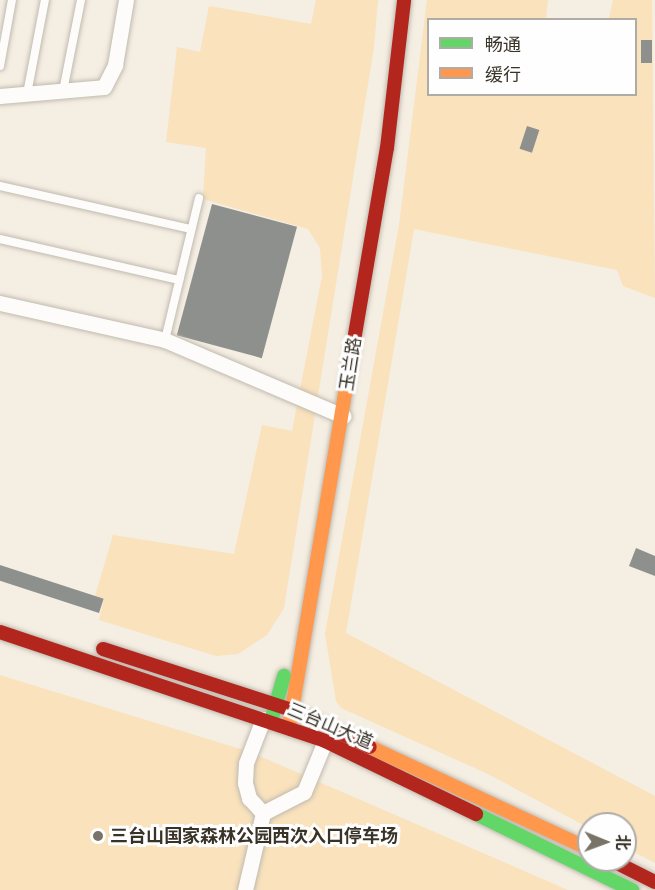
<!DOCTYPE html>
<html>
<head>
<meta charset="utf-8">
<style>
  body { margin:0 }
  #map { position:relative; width:655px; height:890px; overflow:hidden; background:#f5eee2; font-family:Quicksand,"Noto Sans SC",sans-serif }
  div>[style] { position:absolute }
  .green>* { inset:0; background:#f9e2bc }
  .building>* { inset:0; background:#8e908d; transform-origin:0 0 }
  .roads { filter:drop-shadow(0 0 2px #c0bab0) drop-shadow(0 0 2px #c0bab0) }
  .lane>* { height:8px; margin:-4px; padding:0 4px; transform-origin:4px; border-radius:4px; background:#fefcfb }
  .street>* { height:15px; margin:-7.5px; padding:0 7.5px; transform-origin:7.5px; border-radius:7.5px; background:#fefcfb }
  .fast>* { height:14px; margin:-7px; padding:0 7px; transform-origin:7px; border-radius:7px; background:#63d668 }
  .slow>* { height:14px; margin:-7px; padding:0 7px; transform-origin:7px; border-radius:7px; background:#ff974d }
  .jam>* { height:14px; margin:-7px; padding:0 7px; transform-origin:7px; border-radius:7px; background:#b3261e }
  .dots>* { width:16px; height:16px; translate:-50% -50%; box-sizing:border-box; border:3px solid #fefefe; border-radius:50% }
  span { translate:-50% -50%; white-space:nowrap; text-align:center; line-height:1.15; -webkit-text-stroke:6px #fefefe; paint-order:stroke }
  .street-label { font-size:18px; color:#383227 }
  .poi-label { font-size:18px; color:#383227; font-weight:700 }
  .left { translate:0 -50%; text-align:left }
  .legend { position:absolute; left:427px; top:18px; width:210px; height:78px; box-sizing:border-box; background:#fefefe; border:2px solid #afaca8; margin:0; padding:8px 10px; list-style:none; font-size:18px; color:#383227 }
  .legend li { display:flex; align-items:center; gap:12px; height:30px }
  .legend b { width:30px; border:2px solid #afaca8 }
  .north { position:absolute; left:577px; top:812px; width:60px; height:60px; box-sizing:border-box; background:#fefefe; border:2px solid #afaca8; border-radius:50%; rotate:91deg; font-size:16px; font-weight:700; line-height:24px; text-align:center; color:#383227 }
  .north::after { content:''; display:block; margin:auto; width:21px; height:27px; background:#7a7468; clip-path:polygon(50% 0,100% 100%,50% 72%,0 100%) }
</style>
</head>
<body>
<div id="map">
  <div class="green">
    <div style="clip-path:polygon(316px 0,378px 0,374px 47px,284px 608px,267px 635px,238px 654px,216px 656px,99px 620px,104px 599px,95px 596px,113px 535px,234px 554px,262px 425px,292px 431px,322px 276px,320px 248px,308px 229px,203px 199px,206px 148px,166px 142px,177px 47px,200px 52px,209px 6px,311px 24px)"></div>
    <div style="clip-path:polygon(427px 0,548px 0,546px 19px,428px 20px,428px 94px,636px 94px,636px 20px,609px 19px,613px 0,652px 0,655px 298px,623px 286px,617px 270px,414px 229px,346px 633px,655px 796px,655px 863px,625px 847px,625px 824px,589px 828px,488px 774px,341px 708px,336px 701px,325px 634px,399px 225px)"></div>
    <div style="clip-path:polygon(0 675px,250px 752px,568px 890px,0 890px)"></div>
  </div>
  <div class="building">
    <div style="left:641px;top:40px;width:11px;height:23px"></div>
    <div style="left:527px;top:126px;width:13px;height:24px;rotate:18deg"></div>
    <div style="left:212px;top:204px;width:88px;height:136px;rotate:15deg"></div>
    <div style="clip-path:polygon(636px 548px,655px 556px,655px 576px,629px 566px)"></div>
    <div style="left:0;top:565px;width:109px;height:15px;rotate:18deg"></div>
  </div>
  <div class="roads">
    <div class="lane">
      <div style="left:0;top:66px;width:67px;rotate:-79.7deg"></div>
      <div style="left:63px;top:91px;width:93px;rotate:-78.8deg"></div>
      <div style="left:27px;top:94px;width:96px;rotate:-79.2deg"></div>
      <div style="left:0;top:186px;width:196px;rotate:12.7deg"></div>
      <div style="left:0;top:239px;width:184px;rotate:12.9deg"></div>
      <div style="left:165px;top:340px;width:146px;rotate:-76.5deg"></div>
    </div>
    <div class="street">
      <div style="left:0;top:96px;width:104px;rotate:-4.9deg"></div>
      <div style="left:104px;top:87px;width:25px;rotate:-63deg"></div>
      <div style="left:115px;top:65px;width:66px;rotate:-80.4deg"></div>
      <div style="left:0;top:303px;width:169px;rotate:12.6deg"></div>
      <div style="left:165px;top:340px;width:194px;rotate:23.1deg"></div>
      <div style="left:263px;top:719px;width:47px;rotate:111.1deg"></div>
      <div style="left:246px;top:763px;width:20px;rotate:93deg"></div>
      <div style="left:245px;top:783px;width:16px;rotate:75deg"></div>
      <div style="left:249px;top:798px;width:21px;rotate:47deg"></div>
      <div style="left:263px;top:813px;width:46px;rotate:-27.1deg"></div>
      <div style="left:304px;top:792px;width:55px;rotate:-67.6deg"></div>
      <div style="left:245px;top:890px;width:79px;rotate:-76.8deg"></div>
    </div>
    <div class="fast">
      <div style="left:271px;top:721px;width:47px;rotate:-73.9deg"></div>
      <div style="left:476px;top:814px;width:174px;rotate:26deg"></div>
    </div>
    <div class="slow">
      <div style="left:289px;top:728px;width:381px;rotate:-80.5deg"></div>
      <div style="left:370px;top:747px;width:242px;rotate:25deg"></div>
    </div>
    <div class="jam">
      <div style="left:352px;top:352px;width:207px;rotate:-80.3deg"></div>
      <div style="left:387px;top:148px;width:149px;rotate:-83.4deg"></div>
      <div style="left:0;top:632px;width:343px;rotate:18.5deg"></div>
      <div style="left:325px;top:741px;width:168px;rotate:25.8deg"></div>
      <div style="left:103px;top:649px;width:199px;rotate:17.9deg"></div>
      <div style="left:292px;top:710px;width:86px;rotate:25.4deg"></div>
      <div style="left:611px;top:860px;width:49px;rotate:26.6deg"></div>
    </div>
  </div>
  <div class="dots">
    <div style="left:98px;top:836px;background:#7a7468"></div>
  </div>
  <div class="street-label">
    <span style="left:351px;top:364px;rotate:-81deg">玉兰路</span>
    <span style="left:330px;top:726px;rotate:23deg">三台山大道</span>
  </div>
  <div class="poi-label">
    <span class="left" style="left:110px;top:836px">三台山国家森林公园西次入口停车场</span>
  </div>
  <ul class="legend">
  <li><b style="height:8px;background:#63d668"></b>畅通</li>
  <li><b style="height:8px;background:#ff974d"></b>缓行</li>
  </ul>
  <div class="north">北</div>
</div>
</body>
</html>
